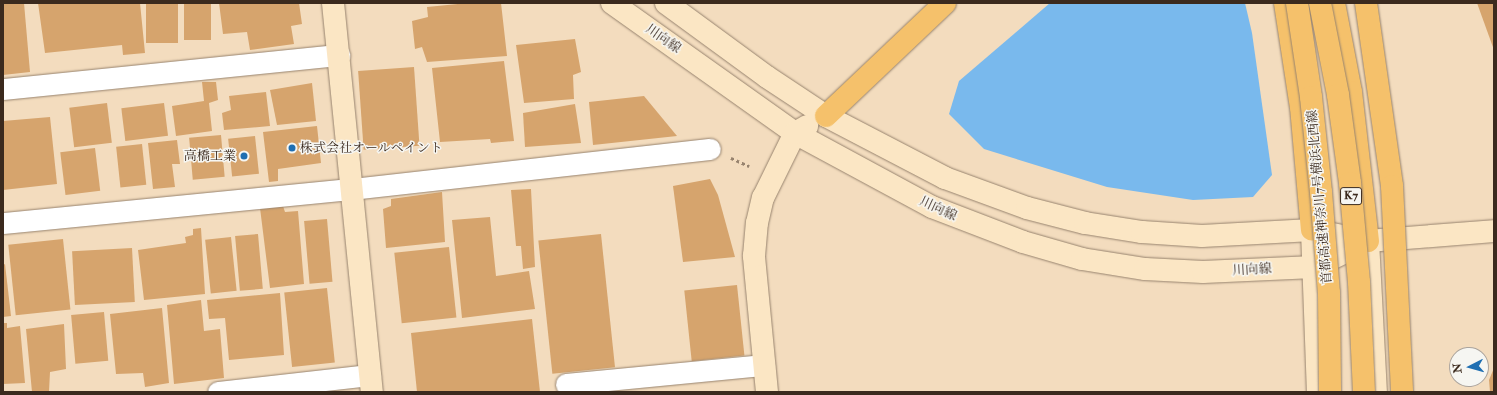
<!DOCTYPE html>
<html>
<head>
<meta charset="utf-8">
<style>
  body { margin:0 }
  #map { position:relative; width:1497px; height:395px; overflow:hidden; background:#f3dcbe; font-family:"IM FELL Double Pica","Noto Serif JP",serif }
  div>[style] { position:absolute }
  .water>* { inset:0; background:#79b9ed }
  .building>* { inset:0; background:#d6a46d; transform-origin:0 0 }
  .path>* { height:2.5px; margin-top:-1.25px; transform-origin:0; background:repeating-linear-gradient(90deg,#97836e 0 3px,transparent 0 6px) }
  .roads { filter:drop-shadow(0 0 1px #97836e) drop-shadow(0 0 1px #97836e) }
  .street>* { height:21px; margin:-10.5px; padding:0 10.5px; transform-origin:10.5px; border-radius:10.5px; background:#fff }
  .secondary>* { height:22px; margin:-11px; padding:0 11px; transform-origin:11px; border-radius:11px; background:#fbe6c4 }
  .highway>* { height:22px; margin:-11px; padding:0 11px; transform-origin:11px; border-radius:11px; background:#f5c16b }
  .bridges { filter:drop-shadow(0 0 1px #97836e) drop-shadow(0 0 1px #97836e) }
  .highway-bridge>* { height:22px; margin:-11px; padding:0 11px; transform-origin:11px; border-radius:11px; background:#f5c16b }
  .dots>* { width:11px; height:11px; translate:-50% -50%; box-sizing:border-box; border:2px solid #f6f6f2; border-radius:50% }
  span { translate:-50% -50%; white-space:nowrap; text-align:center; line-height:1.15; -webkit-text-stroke:3px #f6f6f2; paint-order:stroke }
  .shield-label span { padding:1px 3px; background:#f6f6f2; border:1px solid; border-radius:3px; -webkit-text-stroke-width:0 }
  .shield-label { font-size:12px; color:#3b2a1e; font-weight:700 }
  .street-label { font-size:13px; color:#3b2a1e }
  .poi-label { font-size:13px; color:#3b2a1e }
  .left { translate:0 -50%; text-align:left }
  .right { translate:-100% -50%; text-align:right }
  .frame { position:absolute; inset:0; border:4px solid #3b2a1e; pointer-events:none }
  .north { position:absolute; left:1449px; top:347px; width:40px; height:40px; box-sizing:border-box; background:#f6f6f2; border:1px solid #aba49d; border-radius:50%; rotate:264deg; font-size:11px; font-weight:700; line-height:16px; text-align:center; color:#3b2a1e }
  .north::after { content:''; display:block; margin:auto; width:14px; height:18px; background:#1f6fb2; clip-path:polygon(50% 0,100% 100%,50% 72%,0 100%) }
</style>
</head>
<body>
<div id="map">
  <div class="water">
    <div style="clip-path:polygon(1050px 3px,1245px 3px,1252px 33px,1272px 175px,1253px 197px,1193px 200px,1107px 187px,984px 149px,949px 114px,959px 81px)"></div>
  </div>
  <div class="building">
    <div style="clip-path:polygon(3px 3px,24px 3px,30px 72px,3px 75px)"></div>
    <div style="clip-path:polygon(38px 3px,140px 3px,145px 53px,123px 55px,122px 45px,45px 53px)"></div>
    <div style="left:146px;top:3px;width:32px;height:40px"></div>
    <div style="left:184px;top:3px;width:27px;height:37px"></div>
    <div style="clip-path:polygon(219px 3px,299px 3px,302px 24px,291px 26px,294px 44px,250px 50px,247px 32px,223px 34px)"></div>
    <div style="clip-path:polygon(468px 3px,501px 3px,507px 56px,427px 62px,422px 47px,415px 49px,412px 21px,428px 17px,427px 7px)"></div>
    <div style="clip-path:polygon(1477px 3px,1494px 3px,1494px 50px)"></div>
    <div style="clip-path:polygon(575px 39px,581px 72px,573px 75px,574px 99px,524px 103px,516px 45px)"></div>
    <div style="clip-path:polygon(504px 61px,514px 141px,491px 143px,490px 139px,440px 142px,432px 68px)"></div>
    <div style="left:414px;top:67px;width:79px;height:56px;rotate:86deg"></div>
    <div style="clip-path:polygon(202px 82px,216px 82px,218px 100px,209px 103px,212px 131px,176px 136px,172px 106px,204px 101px)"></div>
    <div style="clip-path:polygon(312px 83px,316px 121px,277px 125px,270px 90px)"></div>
    <div style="clip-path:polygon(266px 92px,270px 126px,224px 130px,222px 113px,231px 110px,229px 96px)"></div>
    <div style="clip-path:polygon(644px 96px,677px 136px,593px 145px,589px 102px)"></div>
    <div style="left:107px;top:103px;width:40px;height:38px;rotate:83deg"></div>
    <div style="left:164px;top:103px;width:33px;height:43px;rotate:83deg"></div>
    <div style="clip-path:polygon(575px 104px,581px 143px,525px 147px,523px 113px)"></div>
    <div style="clip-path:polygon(50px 117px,57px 184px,3px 190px,3px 121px)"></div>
    <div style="clip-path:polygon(317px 126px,321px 163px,278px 169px,278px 181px,269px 182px,263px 132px)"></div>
    <div style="left:221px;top:135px;width:42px;height:32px;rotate:85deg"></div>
    <div style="left:255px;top:136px;width:38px;height:27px;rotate:84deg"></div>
    <div style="clip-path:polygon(177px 140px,180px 164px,172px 164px,175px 187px,153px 189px,148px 143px)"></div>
    <div style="left:142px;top:144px;width:41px;height:26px;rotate:84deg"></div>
    <div style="left:95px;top:148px;width:43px;height:35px;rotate:83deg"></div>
    <div style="clip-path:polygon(710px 179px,718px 195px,735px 257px,683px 262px,673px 186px)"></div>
    <div style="clip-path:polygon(531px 189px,535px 267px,523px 269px,521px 246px,516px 246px,511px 190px)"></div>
    <div style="clip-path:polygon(442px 192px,445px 242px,386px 248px,383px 209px,391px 206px,391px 199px)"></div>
    <div style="clip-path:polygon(283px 206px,285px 212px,298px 211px,304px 284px,270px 288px,260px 208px)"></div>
    <div style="clip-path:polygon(490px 217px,496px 276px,529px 271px,535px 309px,462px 318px,452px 220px)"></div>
    <div style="left:327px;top:219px;width:63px;height:23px;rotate:85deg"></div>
    <div style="clip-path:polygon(201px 228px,205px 294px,144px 300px,138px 250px,186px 243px,185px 237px,193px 235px,193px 229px)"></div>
    <div style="left:258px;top:234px;width:55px;height:23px;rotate:85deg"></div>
    <div style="left:601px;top:234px;width:134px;height:63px;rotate:84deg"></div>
    <div style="left:231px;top:237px;width:54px;height:26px;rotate:84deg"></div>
    <div style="left:63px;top:239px;width:71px;height:55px;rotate:84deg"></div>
    <div style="left:449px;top:247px;width:71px;height:55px;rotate:84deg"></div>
    <div style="left:132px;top:248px;width:54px;height:60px;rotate:87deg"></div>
    <div style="clip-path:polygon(5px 264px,11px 316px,3px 317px,3px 265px)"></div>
    <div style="left:737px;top:285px;width:71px;height:53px;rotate:84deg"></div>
    <div style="left:327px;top:288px;width:75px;height:43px;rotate:84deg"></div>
    <div style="clip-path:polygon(280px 293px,284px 355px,229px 360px,225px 318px,209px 319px,207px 300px)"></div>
    <div style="clip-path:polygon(201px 300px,204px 331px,220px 329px,224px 378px,174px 384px,167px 305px)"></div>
    <div style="clip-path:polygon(162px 308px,169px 383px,145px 387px,143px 373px,116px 374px,110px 314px)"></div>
    <div style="left:104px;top:312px;width:49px;height:33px;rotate:85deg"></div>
    <div style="clip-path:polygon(532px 319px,540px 392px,417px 392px,411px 333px)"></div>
    <div style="clip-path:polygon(3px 323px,7px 323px,7px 328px,20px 326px,25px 383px,3px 384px)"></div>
    <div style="clip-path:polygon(64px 324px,66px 369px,50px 372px,49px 392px,32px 392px,26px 329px)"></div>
    <div style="clip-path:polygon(1494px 368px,1494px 392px,1490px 392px,1489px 380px)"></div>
  </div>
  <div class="path">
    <div style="left:731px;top:158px;width:20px;rotate:24deg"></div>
  </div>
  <div class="roads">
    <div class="street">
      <div style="left:3px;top:89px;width:338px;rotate:-5.8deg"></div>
      <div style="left:3px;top:223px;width:351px;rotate:-5.6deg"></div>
      <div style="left:352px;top:189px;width:360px;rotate:-6.4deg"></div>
      <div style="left:566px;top:384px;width:199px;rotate:-5.5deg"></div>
      <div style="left:218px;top:392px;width:153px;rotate:-6.4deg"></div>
    </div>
    <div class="secondary">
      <div style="left:333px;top:3px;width:391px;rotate:84.3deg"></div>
      <div style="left:612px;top:3px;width:224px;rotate:35.4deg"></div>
      <div style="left:795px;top:133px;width:156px;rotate:28.4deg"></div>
      <div style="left:932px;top:207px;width:97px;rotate:21deg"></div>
      <div style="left:1023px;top:242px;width:61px;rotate:16.1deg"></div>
      <div style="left:1082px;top:259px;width:64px;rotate:9deg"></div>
      <div style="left:1145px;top:269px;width:58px;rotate:3deg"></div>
      <div style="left:1203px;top:272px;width:111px;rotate:-2.6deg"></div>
      <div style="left:1314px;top:267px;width:60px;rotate:-25.7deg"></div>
      <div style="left:666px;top:3px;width:125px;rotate:36.2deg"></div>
      <div style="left:767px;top:77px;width:71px;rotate:33.5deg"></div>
      <div style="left:826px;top:116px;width:134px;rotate:27.5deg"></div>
      <div style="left:945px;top:178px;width:87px;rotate:20.1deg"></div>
      <div style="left:1027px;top:208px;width:60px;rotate:14.5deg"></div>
      <div style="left:1085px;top:223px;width:58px;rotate:9deg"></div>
      <div style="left:1142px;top:232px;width:60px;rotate:3.8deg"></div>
      <div style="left:1202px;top:236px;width:110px;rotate:-3.1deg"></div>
      <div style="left:1312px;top:230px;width:57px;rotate:11.1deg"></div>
      <div style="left:1368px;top:241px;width:126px;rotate:-4.5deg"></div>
      <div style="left:1312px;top:230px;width:162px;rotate:87.9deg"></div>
      <div style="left:1368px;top:241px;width:151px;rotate:87deg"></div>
      <div style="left:767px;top:392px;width:137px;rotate:-95.5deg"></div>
      <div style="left:754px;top:256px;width:33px;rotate:-85deg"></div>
      <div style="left:757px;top:223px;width:26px;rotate:-77deg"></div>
      <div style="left:763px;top:198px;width:72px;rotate:-63.8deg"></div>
      <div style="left:795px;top:133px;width:14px;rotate:-30deg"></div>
    </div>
    <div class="highway">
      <div style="left:1285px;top:3px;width:105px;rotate:81.3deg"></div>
      <div style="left:1301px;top:107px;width:123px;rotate:84.9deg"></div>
      <div style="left:1334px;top:3px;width:91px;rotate:79.2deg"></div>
      <div style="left:1351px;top:92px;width:150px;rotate:83.5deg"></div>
      <div style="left:826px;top:116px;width:164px;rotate:-43.5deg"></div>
    </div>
  </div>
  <div class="bridges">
    <div class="highway-bridge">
      <div style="left:1297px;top:3px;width:95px;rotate:81.5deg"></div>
      <div style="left:1311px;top:97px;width:96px;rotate:84deg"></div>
      <div style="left:1321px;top:192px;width:101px;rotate:85.5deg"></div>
      <div style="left:1329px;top:293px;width:99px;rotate:89.4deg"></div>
      <div style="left:1320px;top:3px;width:94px;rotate:78.9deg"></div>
      <div style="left:1338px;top:95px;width:89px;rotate:82.2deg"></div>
      <div style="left:1350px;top:183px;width:99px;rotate:84.8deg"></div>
      <div style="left:1359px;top:282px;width:110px;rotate:87.4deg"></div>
      <div style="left:1366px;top:3px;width:185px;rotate:81.9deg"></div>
      <div style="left:1392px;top:186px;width:206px;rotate:87.2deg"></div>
    </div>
  </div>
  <div class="dots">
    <div style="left:292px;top:148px;background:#1f6fb2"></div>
    <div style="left:244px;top:156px;background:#1f6fb2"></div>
  </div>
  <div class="shield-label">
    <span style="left:1351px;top:196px">K7</span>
  </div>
  <div class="street-label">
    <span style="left:663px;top:39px;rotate:35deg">川向線</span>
    <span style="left:1320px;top:197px;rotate:-95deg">首都高速神奈川7号横浜北西線</span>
    <span style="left:938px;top:209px;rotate:25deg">川向線</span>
    <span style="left:1252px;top:270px;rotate:-3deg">川向線</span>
  </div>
  <div class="poi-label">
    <span class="left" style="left:300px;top:148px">株式会社オールペイント</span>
    <span class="right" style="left:236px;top:156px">高橋工業</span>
  </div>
  <div class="frame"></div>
  <div class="north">N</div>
</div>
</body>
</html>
